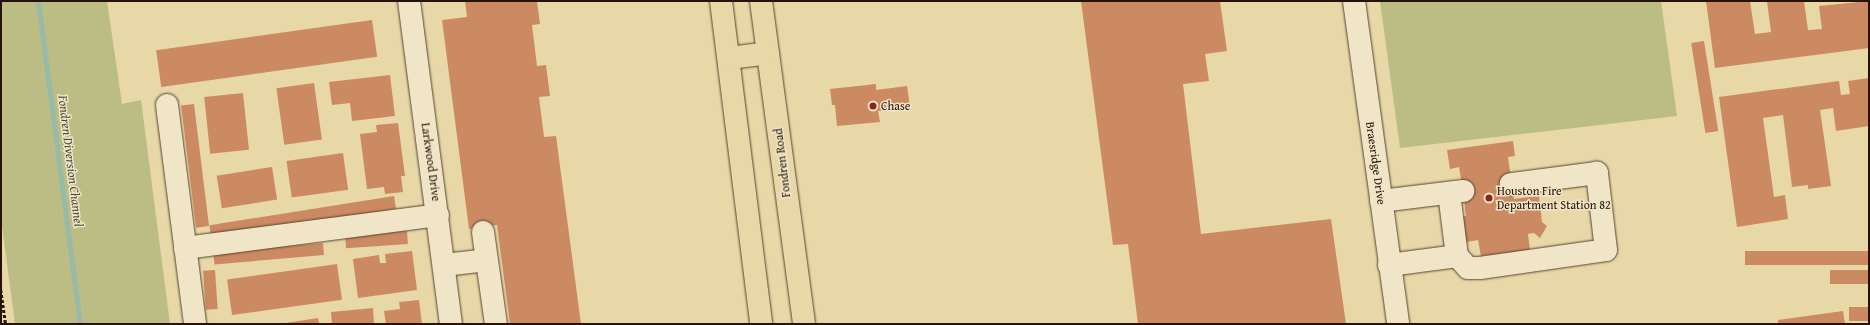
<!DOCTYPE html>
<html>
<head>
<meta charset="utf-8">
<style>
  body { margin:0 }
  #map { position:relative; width:1870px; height:325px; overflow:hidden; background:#e8d7a7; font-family:"Gentium Book Plus",serif }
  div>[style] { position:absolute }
  .green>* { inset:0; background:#bbbd84 }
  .stream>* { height:5px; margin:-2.5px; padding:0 2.5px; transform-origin:2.5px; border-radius:2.5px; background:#97baa9 }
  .building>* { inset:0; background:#cc8a62; transform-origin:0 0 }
  .path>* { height:2.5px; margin-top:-1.25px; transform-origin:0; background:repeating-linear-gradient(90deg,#271208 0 3px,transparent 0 5px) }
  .roads { filter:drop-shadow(0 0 1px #574330) drop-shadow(0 0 1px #574330) }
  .minor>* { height:22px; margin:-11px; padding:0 11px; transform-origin:11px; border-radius:11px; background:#f0e5c6 }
  .major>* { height:22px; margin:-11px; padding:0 11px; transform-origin:11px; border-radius:11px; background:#e8d7a7 }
  .dots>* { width:11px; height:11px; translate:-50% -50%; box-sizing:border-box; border:2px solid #f0e5c6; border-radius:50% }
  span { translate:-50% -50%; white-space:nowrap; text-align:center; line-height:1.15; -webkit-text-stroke:3px #f0e5c6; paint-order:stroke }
  .poi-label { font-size:12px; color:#271208 }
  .left { translate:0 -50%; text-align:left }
  .street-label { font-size:12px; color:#271208 }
  .water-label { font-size:13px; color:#4e4d40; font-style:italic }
  .frame { position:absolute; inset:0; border:2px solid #271208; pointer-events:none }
</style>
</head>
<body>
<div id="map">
  <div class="green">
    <div style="clip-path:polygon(1px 1px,107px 1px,122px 104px,141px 100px,170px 324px,15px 324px,1px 218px)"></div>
    <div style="clip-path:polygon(1380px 1px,1661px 1px,1677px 116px,1400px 148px)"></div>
  </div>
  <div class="stream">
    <div style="left:38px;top:1px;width:326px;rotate:82.6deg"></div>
  </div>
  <div class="building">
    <div style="clip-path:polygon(465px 1px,537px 1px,540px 24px,532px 25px,537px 66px,546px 65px,550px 96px,539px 97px,544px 137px,556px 136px,581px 324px,510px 324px,497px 225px,469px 229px,442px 20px,467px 17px)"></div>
    <div style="clip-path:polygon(1081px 1px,1220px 1px,1227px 51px,1205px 54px,1209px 81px,1183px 84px,1201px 234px,1331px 219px,1346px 324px,1138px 324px,1128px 244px,1113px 245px)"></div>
    <div style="clip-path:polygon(1706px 1px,1750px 1px,1755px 34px,1771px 32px,1767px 1px,1804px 1px,1808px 30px,1822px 29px,1819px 6px,1869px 1px,1869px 48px,1715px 68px)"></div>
    <div style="left:372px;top:20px;width:37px;height:218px;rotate:82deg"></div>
    <div style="left:1704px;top:41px;width:91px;height:13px;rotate:81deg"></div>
    <div style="clip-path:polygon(390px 75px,395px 116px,352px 121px,350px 103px,332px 105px,329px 82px)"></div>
    <div style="clip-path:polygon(1869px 78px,1869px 126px,1836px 131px,1833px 108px,1820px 110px,1831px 186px,1808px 189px,1808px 185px,1792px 187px,1783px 115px,1763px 118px,1774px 197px,1785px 195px,1788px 219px,1737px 227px,1719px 97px,1839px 81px,1841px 95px,1850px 94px,1848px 81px)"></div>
    <div style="left:314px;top:83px;width:57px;height:38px;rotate:82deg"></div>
    <div style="clip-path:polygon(876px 84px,876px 90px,907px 86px,910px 107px,878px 111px,880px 122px,837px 126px,835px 105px,832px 105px,830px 89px)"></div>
    <div style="left:243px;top:93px;width:57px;height:39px;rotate:84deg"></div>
    <div style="left:194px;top:104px;width:123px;height:13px;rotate:83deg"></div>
    <div style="clip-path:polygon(398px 123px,405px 176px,401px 176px,403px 192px,385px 194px,384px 187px,367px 189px,360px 134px,377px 132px,376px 125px)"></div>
    <div style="clip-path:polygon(1513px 141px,1515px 156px,1508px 157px,1514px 199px,1539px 196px,1542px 222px,1547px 226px,1540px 238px,1534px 233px,1528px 234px,1530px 250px,1481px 256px,1478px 240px,1460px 243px,1456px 217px,1466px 216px,1463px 191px,1459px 167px,1450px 169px,1447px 150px)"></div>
    <div style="left:343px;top:153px;width:37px;height:57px;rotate:82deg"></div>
    <div style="left:272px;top:167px;width:33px;height:56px;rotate:81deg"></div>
    <div style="left:394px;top:196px;width:13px;height:187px;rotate:81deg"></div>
    <div style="left:407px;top:231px;width:13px;height:62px;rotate:86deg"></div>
    <div style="left:323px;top:243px;width:12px;height:110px;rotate:85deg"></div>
    <div style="clip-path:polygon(412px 251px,417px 290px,358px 298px,353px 259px,379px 255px,380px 263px,386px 263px,385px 254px)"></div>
    <div style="left:1869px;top:251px;width:14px;height:124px;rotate:90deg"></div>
    <div style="left:337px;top:264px;width:36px;height:111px;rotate:82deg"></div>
    <div style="left:215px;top:270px;width:39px;height:12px;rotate:86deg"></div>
    <div style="left:1869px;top:270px;width:14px;height:39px;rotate:90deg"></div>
    <div style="clip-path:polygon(419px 300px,422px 324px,386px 324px,384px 311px,400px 309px,399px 302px)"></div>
    <div style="left:1869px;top:307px;width:14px;height:20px;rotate:90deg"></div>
    <div style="clip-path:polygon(373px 308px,374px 324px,332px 324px,331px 312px)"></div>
    <div style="clip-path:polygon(1843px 311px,1845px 324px,1778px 324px,1778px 320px)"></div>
    <div style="clip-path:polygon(318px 318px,319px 324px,286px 324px,286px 323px)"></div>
  </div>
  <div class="path">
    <div style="left:1px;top:290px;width:34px;rotate:82deg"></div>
  </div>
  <div class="roads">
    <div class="minor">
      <div style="left:409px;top:1px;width:326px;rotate:82.6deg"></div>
      <div style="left:1354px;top:1px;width:326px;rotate:82.2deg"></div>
      <div style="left:167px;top:105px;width:221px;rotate:82.7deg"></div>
      <div style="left:1449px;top:193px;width:64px;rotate:82.8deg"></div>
      <div style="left:1381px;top:201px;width:83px;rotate:-7deg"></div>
      <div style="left:483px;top:232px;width:93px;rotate:82deg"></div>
      <div style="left:185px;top:248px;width:255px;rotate:-7.4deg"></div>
      <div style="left:444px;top:265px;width:43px;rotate:-6.6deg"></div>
      <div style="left:1389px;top:265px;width:69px;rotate:-7.5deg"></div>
      <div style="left:1457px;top:256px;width:16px;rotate:47deg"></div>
      <div style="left:1468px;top:268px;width:12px"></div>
      <div style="left:1480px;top:268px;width:127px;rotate:-8.1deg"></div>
      <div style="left:1606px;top:250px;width:78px;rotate:-96.7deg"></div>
      <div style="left:1597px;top:173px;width:87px;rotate:172.7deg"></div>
    </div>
    <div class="major">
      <div style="left:721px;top:1px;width:325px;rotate:82.9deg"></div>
      <div style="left:761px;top:1px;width:326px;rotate:82.4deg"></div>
      <div style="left:729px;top:58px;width:39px;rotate:-7deg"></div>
    </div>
  </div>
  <div class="dots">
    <div style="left:873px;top:106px;background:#8f2418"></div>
    <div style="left:1489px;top:198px;background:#8f2418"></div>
  </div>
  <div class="poi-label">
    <span class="left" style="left:881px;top:106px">Chase</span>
    <span class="left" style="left:1497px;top:198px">Houston Fire<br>Department Station 82</span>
  </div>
  <div class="street-label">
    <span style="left:431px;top:162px;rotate:82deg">Larkwood Drive</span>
    <span style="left:782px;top:163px;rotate:-97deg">Fondren Road</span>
    <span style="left:1376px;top:163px;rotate:82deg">Braesridge Drive</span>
  </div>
  <div class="water-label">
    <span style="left:70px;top:161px;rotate:83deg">Fondren Diversion Channel</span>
  </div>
  <div class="frame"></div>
</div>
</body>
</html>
